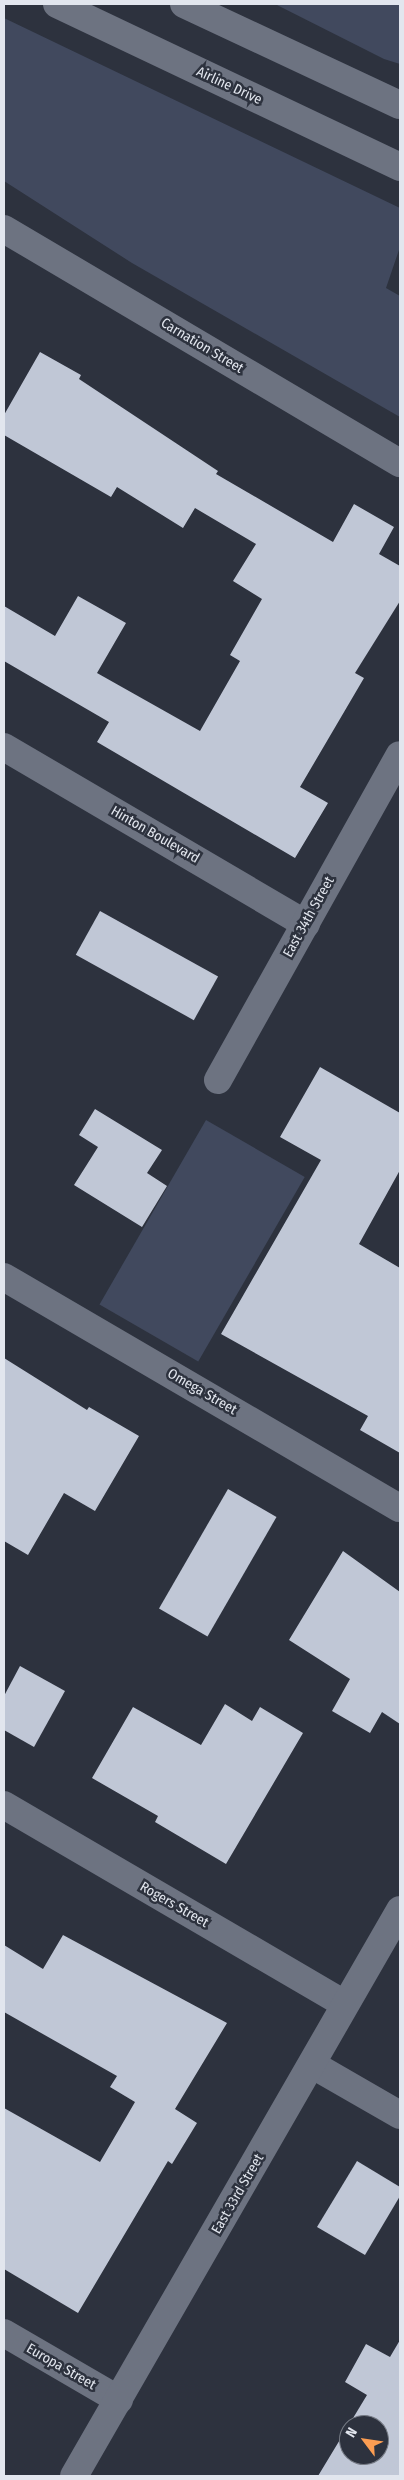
<!DOCTYPE html>
<html>
<head>
<meta charset="utf-8">
<style>
  body { margin:0 }
  #map { position:relative; width:404px; height:2480px; overflow:hidden; background:#2d323e; font-family:"Fira Sans Condensed",sans-serif }
  div>[style] { position:absolute }
  .green>* { inset:0; background:#41495e; transform-origin:0 0 }
  .building>* { inset:0; background:#c0c7d6; transform-origin:0 0 }
  .minor>* { height:28px; margin:-14px; padding:0 14px; transform-origin:14px; border-radius:14px; background:#6d7381 }
  .tertiary>* { height:28px; margin:-14px; padding:0 14px; transform-origin:14px; border-radius:14px; background:#6d7381 }
  .secondary>* { height:28px; margin:-14px; padding:0 14px; transform-origin:14px; border-radius:14px; background:#6d7381 }
  span { translate:-50% -50%; white-space:nowrap; text-align:center; line-height:1.15; -webkit-text-stroke:5px #2d323e; paint-order:stroke }
  .street-label { font-size:14px; color:#e2e6ee }
  .frame { position:absolute; inset:0; border:5px solid #e2e6ee; pointer-events:none }
  .north { position:absolute; left:339px; top:2415px; width:50px; height:50px; box-sizing:border-box; background:#2d323e; border:1px solid #757a84; border-radius:50%; rotate:301deg; font-size:14px; font-weight:700; line-height:20px; text-align:center; color:#e2e6ee }
  .north::after { content:''; display:block; margin:auto; width:18px; height:22px; background:#fc9d52; clip-path:polygon(50% 0,100% 100%,50% 72%,0 100%) }
</style>
</head>
<body>
<div id="map">
  <div class="green">
    <div style="clip-path:polygon(275px 4px,400px 4px,400px 64px,384px 59px)"></div>
    <div style="clip-path:polygon(4px 18px,400px 208px,400px 247px,386px 288px,400px 296px,400px 417px,132px 263px,4px 181px)"></div>
    <div style="left:206px;top:1120px;width:114px;height:213px;rotate:30deg"></div>
  </div>
  <div class="building">
    <div style="clip-path:polygon(40px 352px,81px 375px,79px 379px,218px 471px,216px 474px,333px 542px,354px 504px,394px 527px,379px 554px,400px 566px,400px 601px,355px 673px,364px 678px,300px 787px,328px 803px,295px 858px,97px 742px,109px 722px,4px 661px,4px 606px,55px 636px,78px 596px,126px 623px,97px 673px,200px 731px,240px 661px,230px 655px,262px 599px,233px 581px,256px 544px,195px 508px,183px 528px,117px 487px,111px 497px,4px 435px,4px 415px)"></div>
    <div style="left:100px;top:911px;width:135px;height:50px;rotate:29deg"></div>
    <div style="clip-path:polygon(320px 1067px,400px 1113px,400px 1170px,359px 1244px,400px 1268px,400px 1453px,360px 1430px,368px 1416px,221px 1334px,321px 1160px,280px 1137px)"></div>
    <div style="clip-path:polygon(95px 1109px,162px 1150px,147px 1173px,167px 1186px,142px 1227px,74px 1185px,98px 1147px,79px 1135px)"></div>
    <div style="clip-path:polygon(4px 1358px,87px 1410px,89px 1407px,139px 1436px,95px 1511px,64px 1493px,28px 1555px,4px 1541px)"></div>
    <div style="left:228px;top:1489px;width:56px;height:138px;rotate:30deg"></div>
    <div style="clip-path:polygon(343px 1551px,400px 1592px,400px 1724px,382px 1712px,370px 1733px,332px 1711px,350px 1679px,289px 1640px)"></div>
    <div style="clip-path:polygon(20px 1666px,65px 1691px,34px 1747px,4px 1730px,4px 1696px)"></div>
    <div style="clip-path:polygon(225px 1704px,252px 1721px,260px 1707px,303px 1733px,226px 1864px,155px 1822px,158px 1816px,92px 1778px,133px 1707px,201px 1745px)"></div>
    <div style="clip-path:polygon(63px 1935px,227px 2023px,175px 2109px,197px 2123px,172px 2164px,168px 2161px,78px 2313px,4px 2269px,4px 2108px,100px 2162px,135px 2102px,110px 2087px,117px 2076px,4px 2012px,4px 1945px,43px 1969px)"></div>
    <div style="clip-path:polygon(357px 2161px,400px 2187px,400px 2196px,365px 2255px,317px 2227px)"></div>
    <div style="clip-path:polygon(evenodd,400px 2340px,400px 2476px,318px 2476px,367px 2395px,345px 2382px,366px 2344px,390px 2357px,400px 2340px,349px 2425px,379px 2425px,379px 2455px,349px 2455px,349px 2425px)"></div>
  </div>
  <div class="minor">
    <div style="left:4px;top:747px;width:350px;rotate:30.4deg"></div>
    <div style="left:218px;top:1080px;width:372px;rotate:-60.8deg"></div>
    <div style="left:4px;top:1277px;width:458px;rotate:30.3deg"></div>
    <div style="left:4px;top:1805px;width:394px;rotate:30.3deg"></div>
    <div style="left:313px;top:2065px;width:100px;rotate:29.9deg"></div>
    <div style="left:4px;top:2333px;width:133px;rotate:30.2deg"></div>
    <div style="left:74px;top:2476px;width:653px;rotate:-60.06deg"></div>
  </div>
  <div class="tertiary">
    <div style="left:4px;top:229px;width:460px;rotate:30.6deg"></div>
  </div>
  <div class="secondary">
    <div style="left:57px;top:4px;width:380px;rotate:25.4deg"></div>
    <div style="left:184px;top:4px;width:238px;rotate:25.1deg"></div>
  </div>
  <div class="street-label">
    <span style="left:229px;top:86px;rotate:25deg">Airline Drive</span>
    <span style="left:202px;top:346px;rotate:31deg">Carnation Street</span>
    <span style="left:155px;top:835px;rotate:30deg">Hinton Boulevard</span>
    <span style="left:309px;top:917px;rotate:-61deg">East 34th Street</span>
    <span style="left:202px;top:1392px;rotate:30deg">Omega Street</span>
    <span style="left:174px;top:1905px;rotate:30deg">Rogers Street</span>
    <span style="left:238px;top:2194px;rotate:-60deg">East 33rd Street</span>
    <span style="left:61px;top:2367px;rotate:30deg">Europa Street</span>
  </div>
  <div class="frame"></div>
  <div class="north">N</div>
</div>
</body>
</html>
